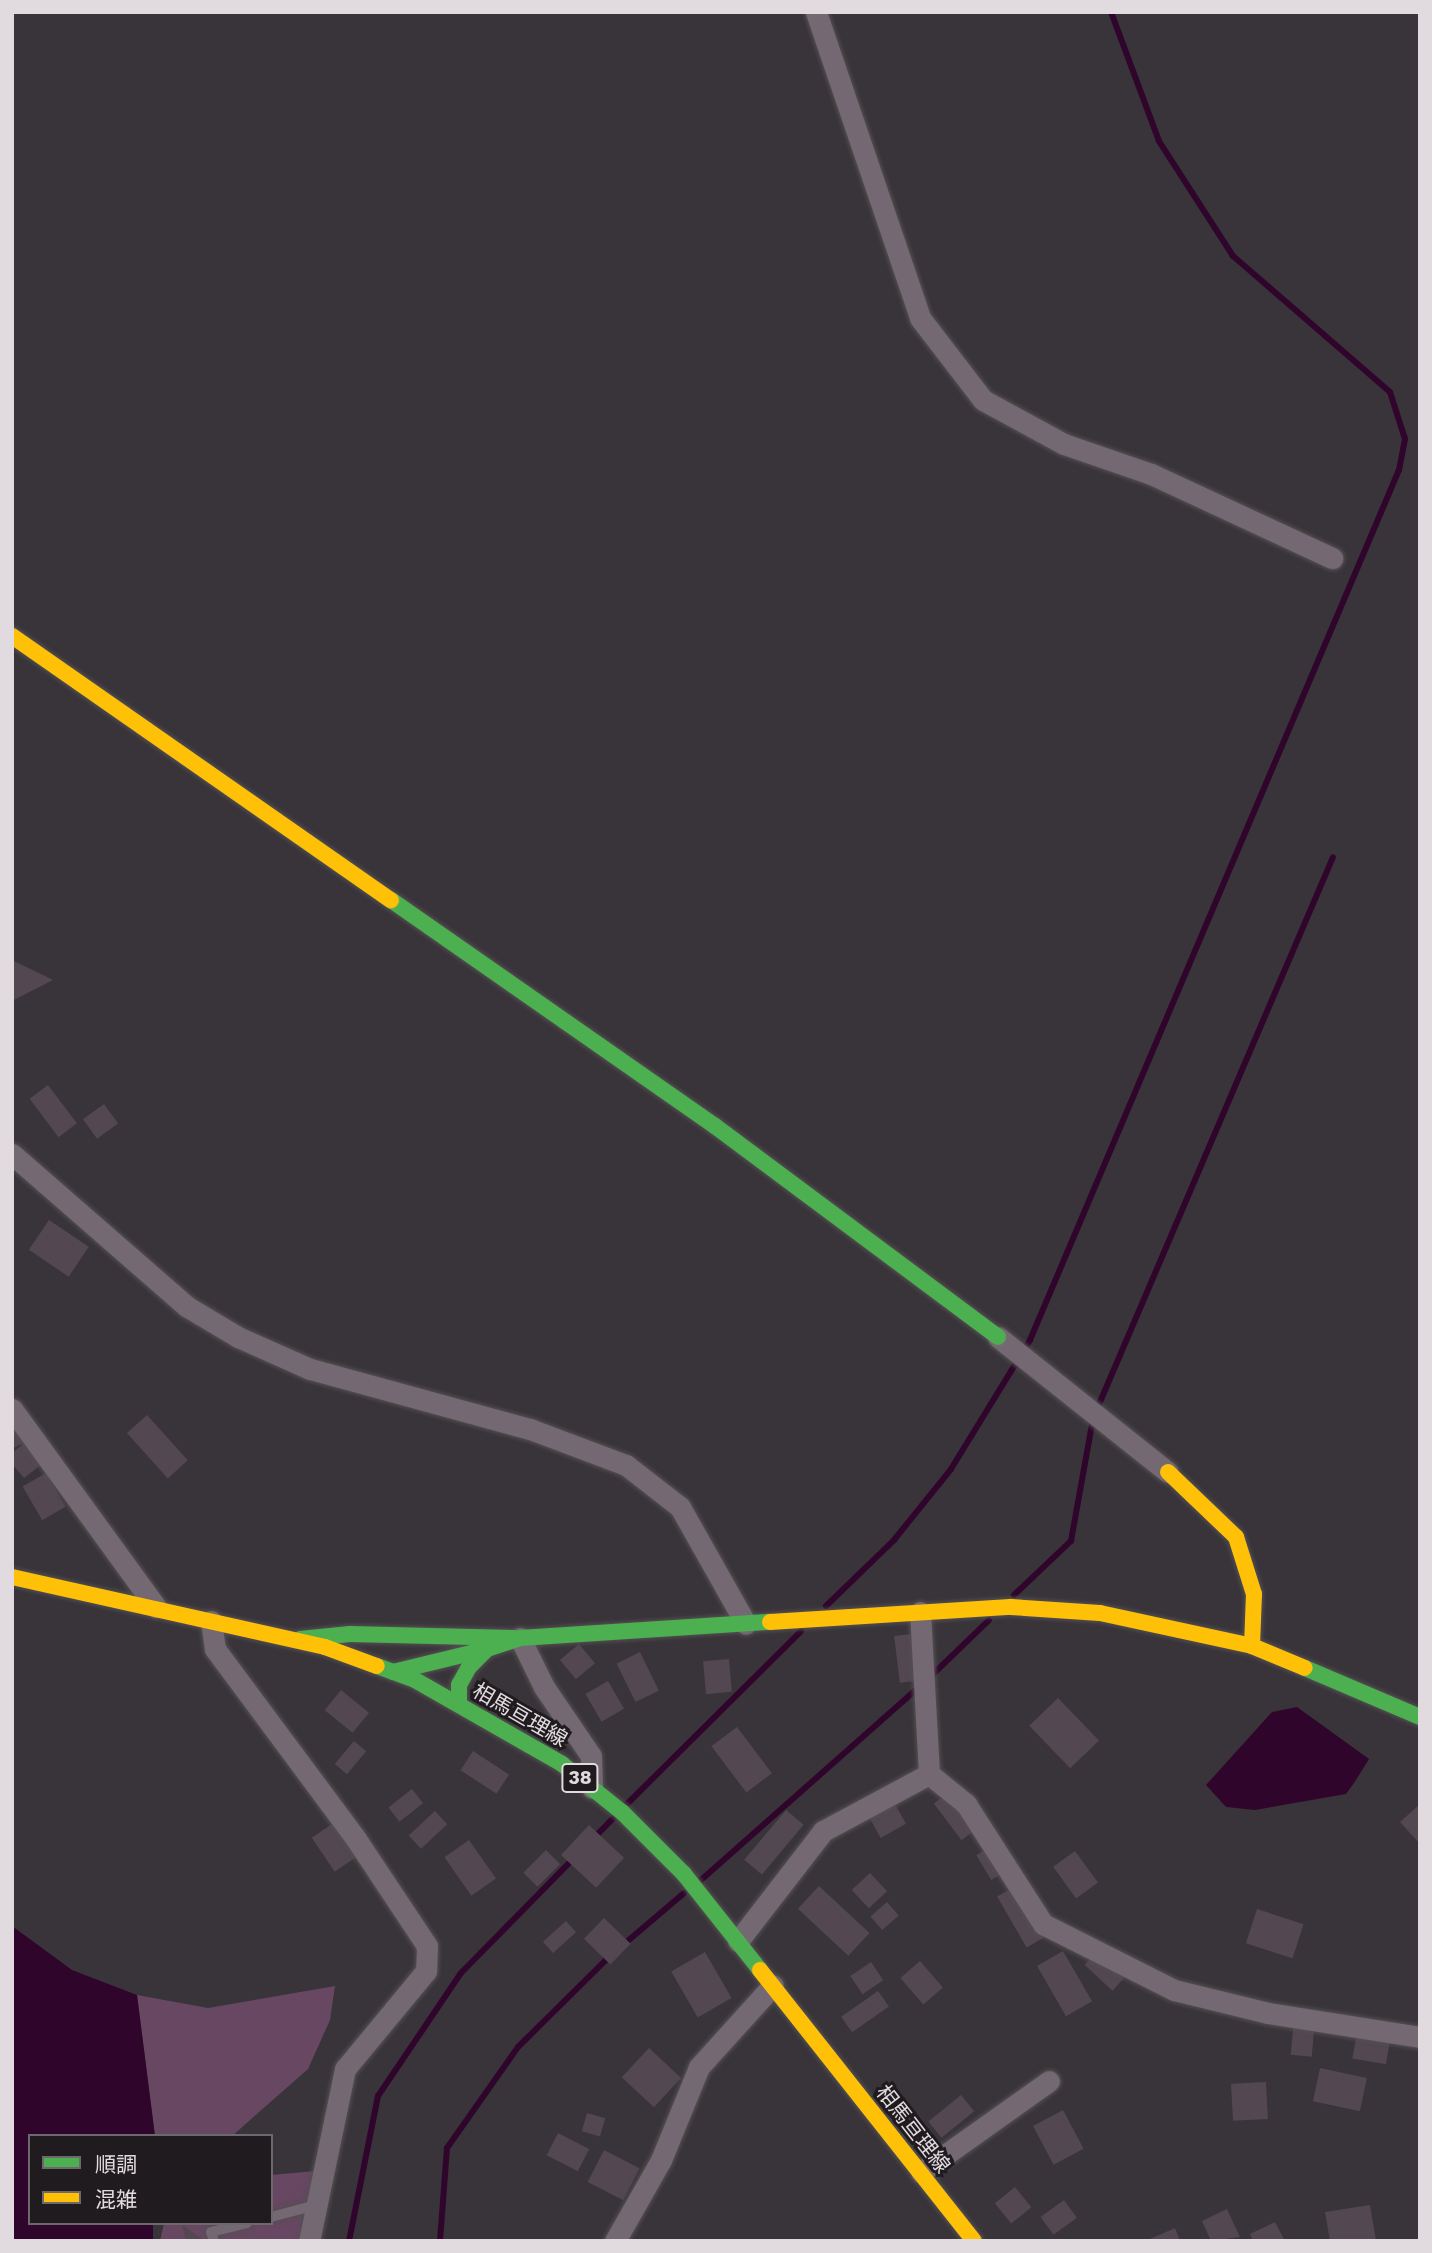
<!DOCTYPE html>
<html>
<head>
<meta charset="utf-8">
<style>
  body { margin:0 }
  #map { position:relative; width:1432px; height:2253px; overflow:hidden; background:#393439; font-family:"Work Sans","Noto Sans JP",sans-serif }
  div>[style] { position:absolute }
  .green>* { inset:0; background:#674762 }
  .water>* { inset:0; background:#30052c }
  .stream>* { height:6px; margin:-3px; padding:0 3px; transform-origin:3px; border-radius:3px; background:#30052c }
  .building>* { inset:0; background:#534752; transform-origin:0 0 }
  .roads { filter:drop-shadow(0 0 2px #535053) drop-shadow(0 0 2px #535053) }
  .lane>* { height:10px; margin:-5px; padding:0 5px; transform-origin:5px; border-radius:5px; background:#746872 }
  .street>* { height:21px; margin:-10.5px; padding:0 10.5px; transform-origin:10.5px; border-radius:10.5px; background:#746872 }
  .fast>* { height:16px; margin:-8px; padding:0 8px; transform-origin:8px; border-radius:8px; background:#4caf50 }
  .slow>* { height:16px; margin:-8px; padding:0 8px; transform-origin:8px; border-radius:8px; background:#ffc107 }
  span { translate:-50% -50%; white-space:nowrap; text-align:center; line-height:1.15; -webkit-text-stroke:6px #201b1f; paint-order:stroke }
  .shield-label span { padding:2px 5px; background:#201b1f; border:2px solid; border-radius:5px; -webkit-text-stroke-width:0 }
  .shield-label { font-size:19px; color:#e1dbe0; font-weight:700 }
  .street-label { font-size:21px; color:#e1dbe0 }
  .frame { position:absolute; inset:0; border:14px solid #e1dbe0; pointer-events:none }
  .legend { position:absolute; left:28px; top:2134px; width:245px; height:91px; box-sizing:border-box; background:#201b1f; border:2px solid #6d686c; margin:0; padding:9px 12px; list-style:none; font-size:21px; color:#e1dbe0 }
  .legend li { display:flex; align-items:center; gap:14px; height:35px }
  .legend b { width:35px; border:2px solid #6d686c }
</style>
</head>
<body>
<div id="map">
  <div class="green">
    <div style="clip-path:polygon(335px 1986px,330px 2020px,308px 2069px,232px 2136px,155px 2136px,137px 1995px,208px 2008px)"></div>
    <div style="clip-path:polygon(315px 2171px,301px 2241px,160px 2241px,164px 2223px,271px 2223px,271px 2175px)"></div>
  </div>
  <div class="water">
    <div style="clip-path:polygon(1297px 1707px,1369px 1759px,1354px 1783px,1346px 1794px,1255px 1810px,1226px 1807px,1206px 1785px,1272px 1712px)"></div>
    <div style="clip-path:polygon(12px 1926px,72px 1970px,137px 1995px,155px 2136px,30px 2136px,30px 2223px,153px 2223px,153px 2241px,12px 2241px)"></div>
  </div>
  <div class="stream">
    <div style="left:1097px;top:1409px;width:600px;rotate:-66.85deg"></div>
    <div style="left:1014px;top:1595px;width:79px;rotate:-43.5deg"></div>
    <div style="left:1071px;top:1541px;width:124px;rotate:-79.8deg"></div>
    <div style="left:826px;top:1606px;width:95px;rotate:-44.1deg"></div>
    <div style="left:894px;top:1540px;width:91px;rotate:-51.2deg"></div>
    <div style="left:951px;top:1469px;width:151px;rotate:-58.5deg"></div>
    <div style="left:1030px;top:1340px;width:945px;rotate:-67.02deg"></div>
    <div style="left:1399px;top:470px;width:32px;rotate:-79deg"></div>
    <div style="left:1405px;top:439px;width:49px;rotate:-107.7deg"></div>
    <div style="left:1390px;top:392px;width:208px;rotate:-139.1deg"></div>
    <div style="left:1233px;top:256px;width:137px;rotate:-122.8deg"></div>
    <div style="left:1159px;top:141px;width:138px;rotate:-110.4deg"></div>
    <div style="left:929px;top:1678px;width:83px;rotate:-44deg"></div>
    <div style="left:627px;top:1804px;width:245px;rotate:-44.8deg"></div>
    <div style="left:593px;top:1839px;width:28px;rotate:-46deg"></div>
    <div style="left:701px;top:1880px;width:290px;rotate:-41.5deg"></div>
    <div style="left:623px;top:1945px;width:80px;rotate:-40.4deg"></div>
    <div style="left:349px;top:2241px;width:148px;rotate:-78.7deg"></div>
    <div style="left:378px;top:2096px;width:148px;rotate:-56deg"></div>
    <div style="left:461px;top:1973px;width:160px;rotate:-45.5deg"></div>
    <div style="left:440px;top:2241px;width:93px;rotate:-85.7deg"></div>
    <div style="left:447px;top:2148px;width:123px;rotate:-54.9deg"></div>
    <div style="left:518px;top:2047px;width:132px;rotate:-44.7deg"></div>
  </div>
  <div class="building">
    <div style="clip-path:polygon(12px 960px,53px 980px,12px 1001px)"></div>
    <div style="left:48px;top:1085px;width:48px;height:23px;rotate:53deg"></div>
    <div style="left:104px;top:1104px;width:24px;height:26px;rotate:54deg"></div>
    <div style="left:49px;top:1220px;width:48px;height:36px;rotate:34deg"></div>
    <div style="left:147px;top:1415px;width:61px;height:27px;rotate:48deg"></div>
    <div style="clip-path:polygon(17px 1426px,25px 1442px,12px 1449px,12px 1429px)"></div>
    <div style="clip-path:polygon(25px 1442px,42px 1464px,24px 1478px,12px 1464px,12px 1453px)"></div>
    <div style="left:46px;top:1473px;width:39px;height:27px;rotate:60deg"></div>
    <div style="left:911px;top:1634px;width:47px;height:17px;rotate:83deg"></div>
    <div style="left:579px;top:1644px;width:25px;height:25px;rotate:50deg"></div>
    <div style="left:640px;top:1652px;width:43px;height:26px;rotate:64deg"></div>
    <div style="left:729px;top:1659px;width:33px;height:26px;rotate:85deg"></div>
    <div style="left:608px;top:1681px;width:32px;height:26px;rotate:60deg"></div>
    <div style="left:341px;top:1690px;width:36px;height:26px;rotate:39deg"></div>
    <div style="left:1058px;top:1698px;width:59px;height:40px;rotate:46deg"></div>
    <div style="left:737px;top:1727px;width:58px;height:32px;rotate:53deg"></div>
    <div style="left:354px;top:1741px;width:16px;height:30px;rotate:40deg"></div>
    <div style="left:473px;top:1751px;width:43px;height:23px;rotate:33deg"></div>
    <div style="left:412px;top:1789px;width:18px;height:30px;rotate:52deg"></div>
    <div style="left:949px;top:1792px;width:46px;height:19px;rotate:53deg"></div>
    <div style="left:890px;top:1795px;width:33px;height:29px;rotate:61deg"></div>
    <div style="clip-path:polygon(1420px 1804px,1420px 1844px,1400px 1822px)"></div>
    <div style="left:786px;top:1810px;width:23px;height:65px;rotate:40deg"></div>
    <div style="left:435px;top:1811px;width:18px;height:36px;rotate:47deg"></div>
    <div style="left:335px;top:1822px;width:41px;height:28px;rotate:56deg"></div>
    <div style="left:589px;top:1825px;width:48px;height:41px;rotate:43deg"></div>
    <div style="left:469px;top:1840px;width:47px;height:30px;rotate:55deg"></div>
    <div style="left:990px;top:1847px;width:29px;height:16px;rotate:59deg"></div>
    <div style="left:546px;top:1850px;width:20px;height:32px;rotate:45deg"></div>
    <div style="left:1075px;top:1851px;width:39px;height:27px;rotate:54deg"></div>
    <div style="left:870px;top:1873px;width:25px;height:25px;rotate:47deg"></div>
    <div style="left:1017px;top:1885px;width:59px;height:23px;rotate:60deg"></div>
    <div style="left:819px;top:1886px;width:69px;height:31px;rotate:43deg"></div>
    <div style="left:887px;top:1902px;width:18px;height:22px;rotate:49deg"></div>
    <div style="left:1257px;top:1909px;width:49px;height:36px;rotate:18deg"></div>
    <div style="left:604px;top:1918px;width:37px;height:29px;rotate:44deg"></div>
    <div style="left:566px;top:1921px;width:15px;height:31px;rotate:48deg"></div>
    <div style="left:1103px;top:1945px;width:38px;height:27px;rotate:43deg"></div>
    <div style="left:1063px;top:1951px;width:58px;height:30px;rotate:60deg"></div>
    <div style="left:705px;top:1952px;width:53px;height:39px;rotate:60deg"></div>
    <div style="left:920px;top:1961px;width:35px;height:26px;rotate:49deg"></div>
    <div style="left:871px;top:1962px;width:22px;height:25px;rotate:56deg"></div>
    <div style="left:878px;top:1991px;width:19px;height:45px;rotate:55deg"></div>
    <div style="left:1294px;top:2018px;width:21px;height:37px;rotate:5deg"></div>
    <div style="left:1359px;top:2021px;width:34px;height:38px;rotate:10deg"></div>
    <div style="left:649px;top:2048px;width:44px;height:40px;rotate:43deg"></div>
    <div style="left:1320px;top:2068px;width:48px;height:34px;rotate:12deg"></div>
    <div style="left:1266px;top:2082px;width:37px;height:35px;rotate:87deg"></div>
    <div style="left:961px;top:2095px;width:21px;height:42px;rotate:51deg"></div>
    <div style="left:1063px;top:2110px;width:44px;height:34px;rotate:62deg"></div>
    <div style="left:587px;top:2113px;width:19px;height:19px;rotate:16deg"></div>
    <div style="left:558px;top:2133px;width:35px;height:25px;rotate:27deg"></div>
    <div style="left:604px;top:2150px;width:40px;height:36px;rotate:27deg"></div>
    <div style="left:1015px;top:2187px;width:26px;height:26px;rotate:51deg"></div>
    <div style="left:1064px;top:2200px;width:22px;height:29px;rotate:54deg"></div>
    <div style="clip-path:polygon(1370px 2205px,1376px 2241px,1330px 2241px,1325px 2212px)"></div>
    <div style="clip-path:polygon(1227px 2209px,1240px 2237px,1211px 2241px,1202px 2221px)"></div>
    <div style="clip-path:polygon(1275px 2222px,1285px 2241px,1253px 2241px,1250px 2234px)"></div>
    <div style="clip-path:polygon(182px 2225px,205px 2241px,186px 2241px)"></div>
    <div style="clip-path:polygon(1175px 2228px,1180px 2241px,1151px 2241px,1150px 2239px)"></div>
  </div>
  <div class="roads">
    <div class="lane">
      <div style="left:271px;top:2217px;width:47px;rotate:-14.9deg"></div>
      <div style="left:214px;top:2241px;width:9px;rotate:-108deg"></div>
      <div style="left:211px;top:2232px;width:37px;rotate:-14deg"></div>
    </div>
    <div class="street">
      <div style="left:816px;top:12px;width:323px;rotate:71.2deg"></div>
      <div style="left:920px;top:318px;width:103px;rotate:52.5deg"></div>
      <div style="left:983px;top:400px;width:92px;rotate:28.5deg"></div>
      <div style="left:1064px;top:444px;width:92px;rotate:19deg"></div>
      <div style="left:1151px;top:474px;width:200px;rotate:24.9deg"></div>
      <div style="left:12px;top:1154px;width:231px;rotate:41.1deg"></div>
      <div style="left:186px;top:1306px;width:61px;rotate:30.8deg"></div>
      <div style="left:238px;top:1337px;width:79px;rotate:24deg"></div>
      <div style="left:310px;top:1369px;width:228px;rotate:15.3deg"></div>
      <div style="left:530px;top:1429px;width:103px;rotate:20.6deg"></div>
      <div style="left:626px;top:1465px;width:68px;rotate:37.9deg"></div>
      <div style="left:680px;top:1507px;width:134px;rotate:60.6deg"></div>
      <div style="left:998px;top:1337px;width:217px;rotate:38.5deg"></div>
      <div style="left:12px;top:1409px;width:245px;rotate:54deg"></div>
      <div style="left:920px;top:1612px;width:162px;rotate:86.8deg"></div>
      <div style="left:929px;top:1774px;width:48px;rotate:39deg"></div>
      <div style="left:966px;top:1804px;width:143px;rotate:57.3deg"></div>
      <div style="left:1043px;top:1924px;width:147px;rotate:26.7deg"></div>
      <div style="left:1174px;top:1990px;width:97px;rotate:13.7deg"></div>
      <div style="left:1268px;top:2013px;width:154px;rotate:9deg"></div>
      <div style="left:211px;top:1621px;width:28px;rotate:82deg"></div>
      <div style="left:215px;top:1649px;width:237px;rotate:53.4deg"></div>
      <div style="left:356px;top:1839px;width:128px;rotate:56.4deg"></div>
      <div style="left:427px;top:1946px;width:25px;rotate:92deg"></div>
      <div style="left:426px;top:1971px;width:127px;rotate:129.6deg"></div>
      <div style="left:345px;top:2069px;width:176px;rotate:101.8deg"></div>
      <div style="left:520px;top:1638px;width:55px;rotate:63.9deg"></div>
      <div style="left:544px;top:1687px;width:83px;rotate:55.7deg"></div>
      <div style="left:591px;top:1756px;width:32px;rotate:88deg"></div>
      <div style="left:738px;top:1941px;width:139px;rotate:-52.3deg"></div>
      <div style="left:823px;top:1831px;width:120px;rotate:-28.3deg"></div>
      <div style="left:921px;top:2172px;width:157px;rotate:-35.4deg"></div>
      <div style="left:615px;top:2241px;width:93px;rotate:-60.4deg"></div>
      <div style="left:661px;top:2160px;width:100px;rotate:-67.8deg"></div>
      <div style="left:699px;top:2067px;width:110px;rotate:-47.9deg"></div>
    </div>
    <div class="fast">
      <div style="left:391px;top:900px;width:395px;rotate:34.9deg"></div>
      <div style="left:715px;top:1126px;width:353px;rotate:36.7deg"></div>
      <div style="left:300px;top:1639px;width:50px;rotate:-5.7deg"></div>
      <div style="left:350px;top:1634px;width:164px;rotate:1.4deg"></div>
      <div style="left:377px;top:1666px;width:40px;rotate:20.2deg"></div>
      <div style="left:415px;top:1680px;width:169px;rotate:29.7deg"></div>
      <div style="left:562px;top:1764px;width:77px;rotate:38.7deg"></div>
      <div style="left:622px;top:1812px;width:88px;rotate:45deg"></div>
      <div style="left:684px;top:1874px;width:122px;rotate:51.6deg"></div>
      <div style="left:1305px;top:1668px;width:125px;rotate:23.1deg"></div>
      <div style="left:393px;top:1672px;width:97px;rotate:-13.7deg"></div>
      <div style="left:459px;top:1704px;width:19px;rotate:-90deg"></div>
      <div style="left:459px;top:1685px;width:21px;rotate:-61deg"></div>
      <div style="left:469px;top:1667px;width:25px;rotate:-45deg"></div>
      <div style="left:487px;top:1649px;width:35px;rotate:-18deg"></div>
      <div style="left:520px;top:1638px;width:251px;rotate:-3.7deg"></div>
    </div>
    <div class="slow">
      <div style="left:12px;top:636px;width:462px;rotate:34.9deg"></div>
      <div style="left:1168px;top:1472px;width:94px;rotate:43.7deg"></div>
      <div style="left:1236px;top:1537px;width:60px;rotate:72.5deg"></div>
      <div style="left:1254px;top:1594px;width:52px;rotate:92.2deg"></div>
      <div style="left:1252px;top:1646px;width:57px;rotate:22.5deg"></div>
      <div style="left:12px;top:1577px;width:321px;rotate:12.6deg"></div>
      <div style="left:325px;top:1647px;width:55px;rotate:20.1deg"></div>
      <div style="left:770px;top:1622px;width:241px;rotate:-3.6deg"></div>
      <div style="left:1011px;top:1607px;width:89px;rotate:3.9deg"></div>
      <div style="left:1100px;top:1613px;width:156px;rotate:12.2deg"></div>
      <div style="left:760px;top:1970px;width:345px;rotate:51.7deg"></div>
    </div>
  </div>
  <div class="shield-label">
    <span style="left:580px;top:1778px">38</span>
  </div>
  <div class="street-label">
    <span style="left:520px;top:1715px;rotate:30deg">相馬亘理線</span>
    <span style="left:913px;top:2129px;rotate:52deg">相馬亘理線</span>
  </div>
  <div class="frame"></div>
  <ul class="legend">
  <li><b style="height:9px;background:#4caf50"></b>順調</li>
  <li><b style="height:9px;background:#ffc107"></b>混雑</li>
  </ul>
</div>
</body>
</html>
